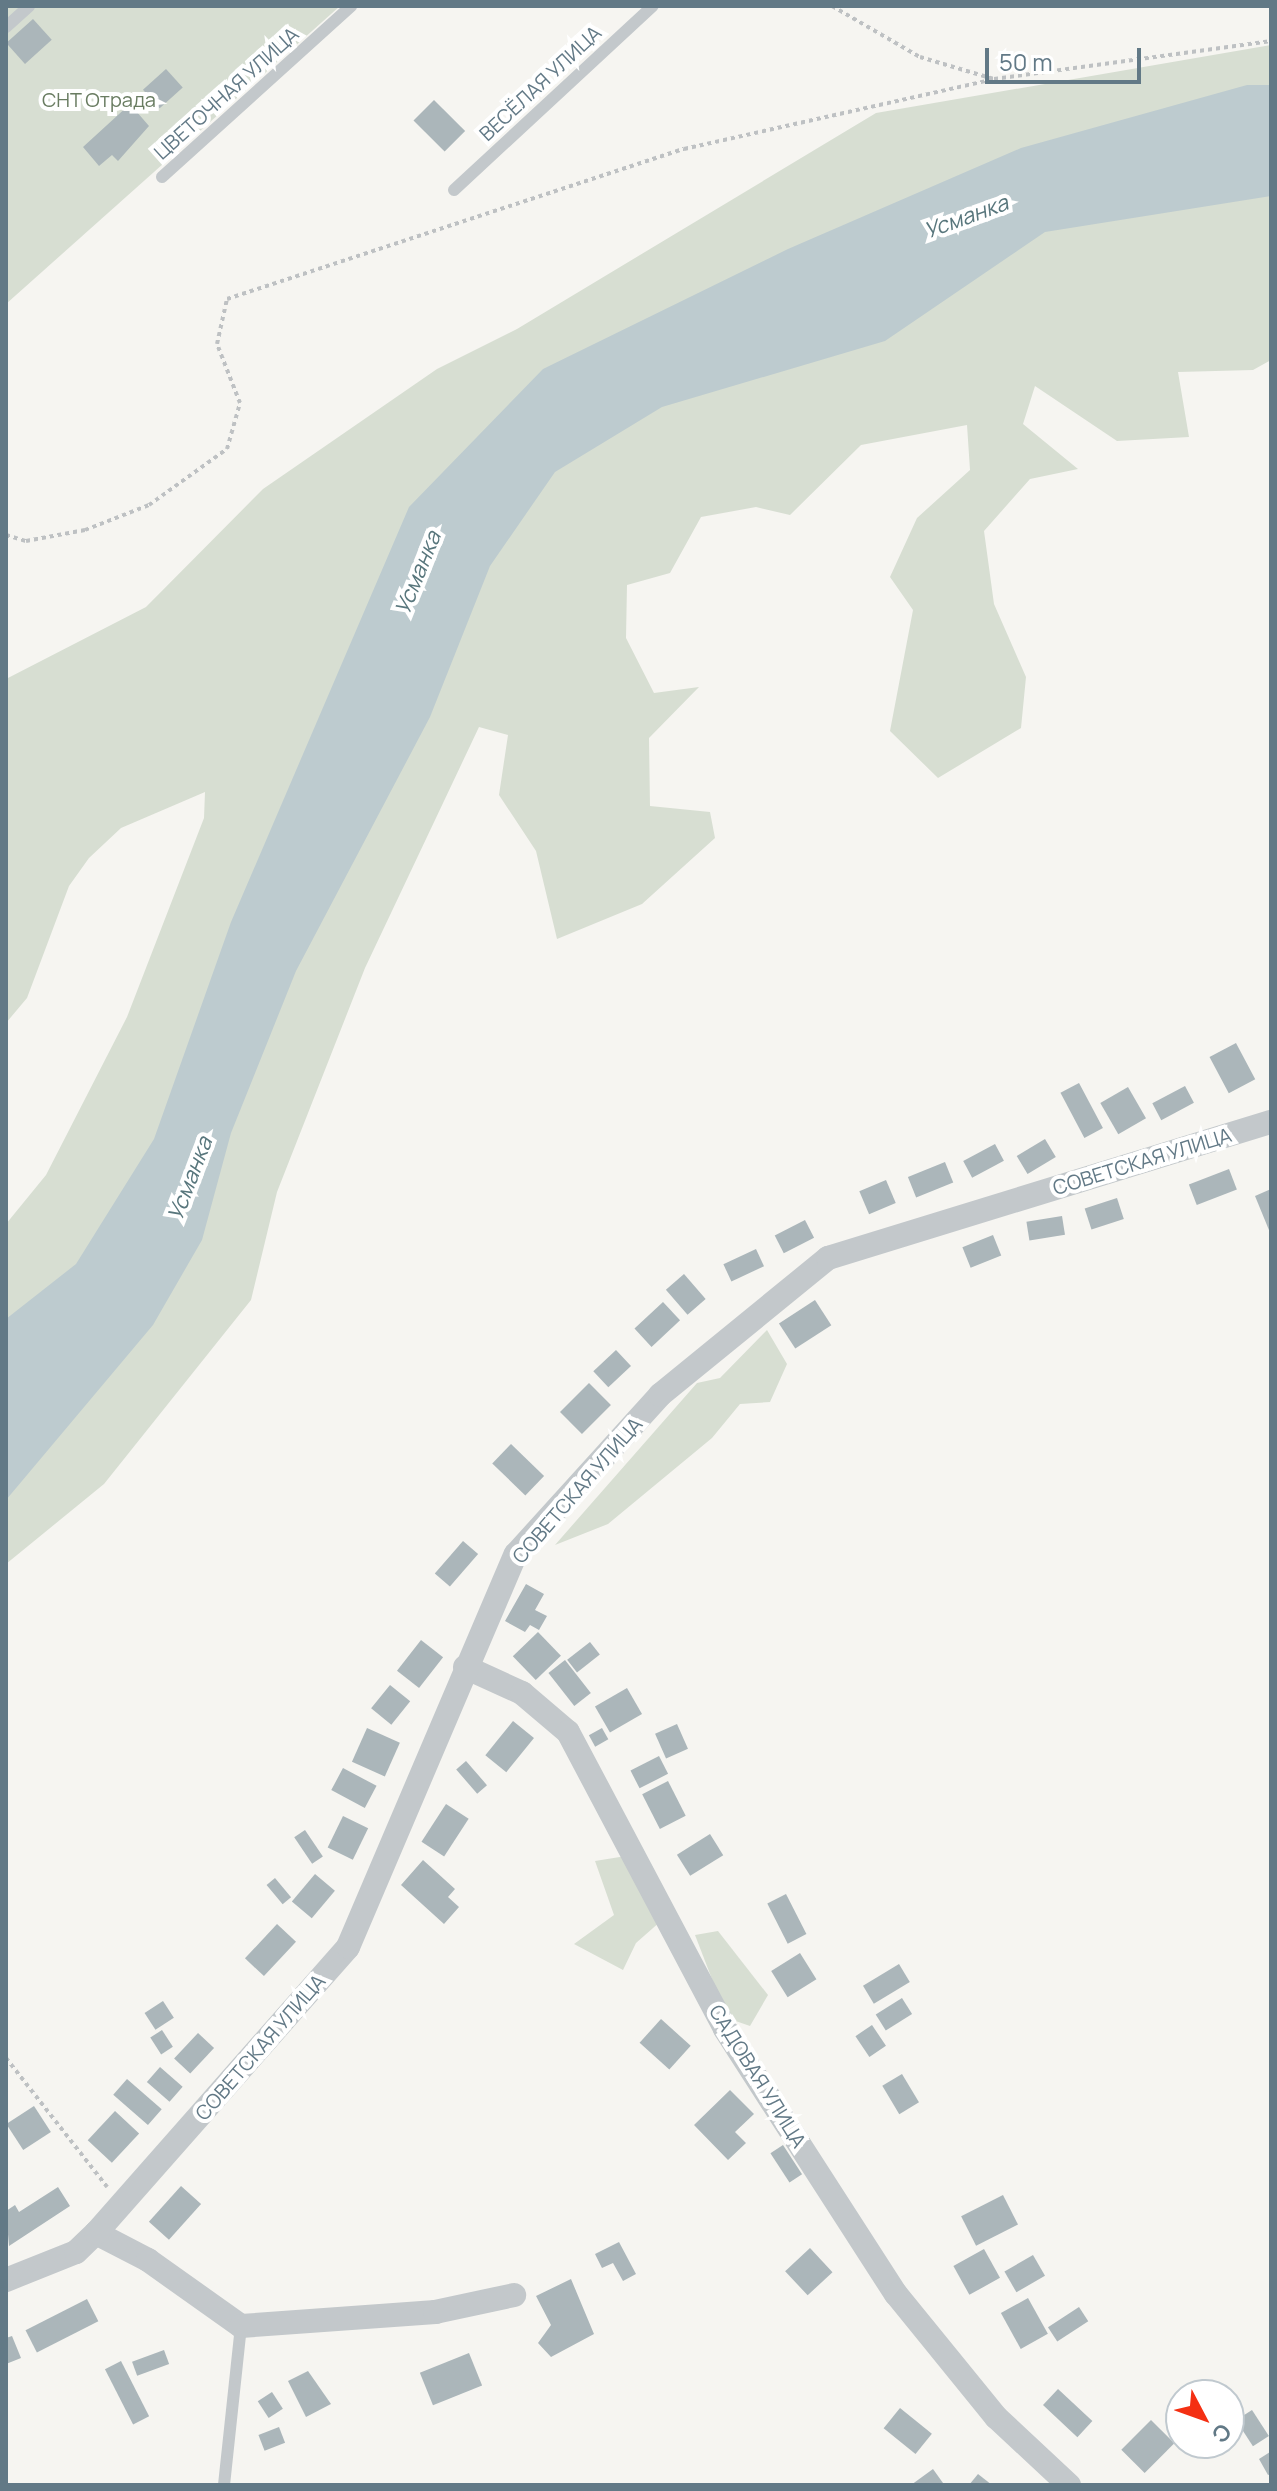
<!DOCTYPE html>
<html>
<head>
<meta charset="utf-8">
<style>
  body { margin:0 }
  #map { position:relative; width:1277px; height:2491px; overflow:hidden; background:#f6f5f1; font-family:Manrope,sans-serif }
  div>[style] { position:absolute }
  .green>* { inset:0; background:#d7ded2 }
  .water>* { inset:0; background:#bdcbcf }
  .building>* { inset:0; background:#abb6ba; transform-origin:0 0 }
  .path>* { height:4px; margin-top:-2px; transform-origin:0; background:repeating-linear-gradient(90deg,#bec1c3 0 4px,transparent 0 8px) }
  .lane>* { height:12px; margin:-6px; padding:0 6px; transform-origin:6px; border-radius:6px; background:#c3c8cb }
  .street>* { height:24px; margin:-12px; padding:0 12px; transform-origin:12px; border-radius:12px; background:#c3c8cb }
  span { translate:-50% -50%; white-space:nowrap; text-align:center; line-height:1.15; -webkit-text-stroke:8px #fff; paint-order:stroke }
  .street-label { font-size:20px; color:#627986 }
  .park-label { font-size:20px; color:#697c61 }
  .water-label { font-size:22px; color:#58767c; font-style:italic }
  .frame { position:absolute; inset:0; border:8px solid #627986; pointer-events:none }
  .north { position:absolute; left:1165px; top:2379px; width:80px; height:80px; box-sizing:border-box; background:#fff; border:2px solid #c0c9cf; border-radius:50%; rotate:131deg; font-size:22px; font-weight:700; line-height:32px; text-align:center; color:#627986 }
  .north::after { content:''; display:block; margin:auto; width:28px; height:36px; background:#f43013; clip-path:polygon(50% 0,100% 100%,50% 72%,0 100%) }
  .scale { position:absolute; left:985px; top:48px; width:156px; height:36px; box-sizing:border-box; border:4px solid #627986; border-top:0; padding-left:10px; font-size:24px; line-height:28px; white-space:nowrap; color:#627986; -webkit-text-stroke:6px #fff; paint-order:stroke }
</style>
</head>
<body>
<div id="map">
  <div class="green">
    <div style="clip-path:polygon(6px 6px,340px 6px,6px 304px)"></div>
    <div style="clip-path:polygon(1271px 45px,1271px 360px,1253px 370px,1178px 372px,1189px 437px,1117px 441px,1035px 386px,1023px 424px,1078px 469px,1030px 479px,984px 531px,994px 604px,1026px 677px,1021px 728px,938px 778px,890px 731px,913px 610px,890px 577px,917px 518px,970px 470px,967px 425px,861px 445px,790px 515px,756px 507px,701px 517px,670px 573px,627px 585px,626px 638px,654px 693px,699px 687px,649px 738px,650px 806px,710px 812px,715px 838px,642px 904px,557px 939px,536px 851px,499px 795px,508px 735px,479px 727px,365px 968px,277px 1192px,251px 1300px,104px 1484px,6px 1564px,6px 1224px,46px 1175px,127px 1017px,204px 818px,205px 792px,121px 828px,89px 858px,69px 886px,27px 998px,6px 1023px,6px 679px,146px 607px,263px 489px,437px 369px,517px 329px,876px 113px)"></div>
    <div style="clip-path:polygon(767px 1330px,787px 1364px,770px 1402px,740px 1404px,712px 1438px,608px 1524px,555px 1545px,697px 1383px,720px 1378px)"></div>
    <div style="clip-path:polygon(626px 1856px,661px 1921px,636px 1943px,623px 1970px,574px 1944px,614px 1915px,595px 1861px)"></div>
    <div style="clip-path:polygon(718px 1931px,768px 1995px,750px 2026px,727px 2018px,695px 1935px)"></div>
  </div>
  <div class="water">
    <div style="clip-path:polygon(1247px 85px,1271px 85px,1271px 196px,1045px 232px,885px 341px,662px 407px,555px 472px,490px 566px,430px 717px,296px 971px,231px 1133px,202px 1240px,153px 1325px,6px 1500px,6px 1319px,76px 1264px,154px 1139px,231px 922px,409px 507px,543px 369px,788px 249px,1021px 148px)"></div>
  </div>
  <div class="building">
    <div style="left:33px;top:19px;width:28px;height:36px;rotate:48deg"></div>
    <div style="left:166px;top:69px;width:25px;height:31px;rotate:48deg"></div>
    <div style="left:434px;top:100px;width:44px;height:29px;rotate:45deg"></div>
    <div style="clip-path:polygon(130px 104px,149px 126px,118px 161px,112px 155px,99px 166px,83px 147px)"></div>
    <div style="left:1236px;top:1043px;width:41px;height:30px;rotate:62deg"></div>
    <div style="left:1079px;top:1083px;width:51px;height:21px;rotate:62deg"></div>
    <div style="left:1185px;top:1086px;width:19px;height:37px;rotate:62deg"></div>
    <div style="left:1128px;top:1087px;width:36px;height:32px;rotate:60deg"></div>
    <div style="left:1045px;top:1139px;width:21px;height:33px;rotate:59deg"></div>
    <div style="left:995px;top:1144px;width:19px;height:36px;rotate:62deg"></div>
    <div style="left:945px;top:1162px;width:22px;height:40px;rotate:68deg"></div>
    <div style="left:1229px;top:1169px;width:22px;height:43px;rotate:69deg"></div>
    <div style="left:886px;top:1180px;width:25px;height:29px;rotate:67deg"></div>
    <div style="clip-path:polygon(1271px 1189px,1271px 1235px,1255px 1196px)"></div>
    <div style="left:1117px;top:1198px;width:22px;height:34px;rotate:72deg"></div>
    <div style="left:1062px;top:1216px;width:19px;height:36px;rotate:81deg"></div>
    <div style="left:805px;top:1220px;width:20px;height:34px;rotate:63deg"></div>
    <div style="left:993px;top:1235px;width:22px;height:33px;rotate:68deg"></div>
    <div style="left:756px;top:1249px;width:19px;height:36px;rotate:65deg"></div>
    <div style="left:684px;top:1274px;width:33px;height:24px;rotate:49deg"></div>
    <div style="left:815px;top:1300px;width:30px;height:43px;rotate:57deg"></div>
    <div style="left:663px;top:1302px;width:25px;height:39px;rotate:47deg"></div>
    <div style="left:616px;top:1350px;width:22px;height:31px;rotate:47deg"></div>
    <div style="left:589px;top:1383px;width:31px;height:41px;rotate:45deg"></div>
    <div style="left:511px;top:1444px;width:46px;height:27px;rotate:44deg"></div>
    <div style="left:463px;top:1541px;width:20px;height:43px;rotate:41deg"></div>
    <div style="clip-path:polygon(526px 1584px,544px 1594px,535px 1610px,547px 1616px,539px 1630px,530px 1625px,525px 1632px,505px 1621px)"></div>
    <div style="left:538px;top:1632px;width:33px;height:35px;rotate:46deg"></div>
    <div style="left:421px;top:1640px;width:28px;height:39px;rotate:38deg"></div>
    <div style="left:590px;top:1642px;width:16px;height:29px;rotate:52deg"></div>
    <div style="left:565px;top:1660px;width:42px;height:21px;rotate:52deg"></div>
    <div style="left:390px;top:1685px;width:26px;height:30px;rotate:39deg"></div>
    <div style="left:627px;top:1688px;width:30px;height:37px;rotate:60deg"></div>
    <div style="left:513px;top:1721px;width:27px;height:44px;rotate:39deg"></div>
    <div style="left:677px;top:1724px;width:27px;height:24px;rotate:66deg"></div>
    <div style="left:367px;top:1728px;width:36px;height:37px;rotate:24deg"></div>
    <div style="left:602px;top:1728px;width:13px;height:15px;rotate:61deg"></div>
    <div style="left:659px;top:1756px;width:20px;height:32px;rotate:63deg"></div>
    <div style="left:466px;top:1761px;width:32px;height:13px;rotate:49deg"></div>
    <div style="left:343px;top:1768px;width:38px;height:25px;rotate:28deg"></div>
    <div style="left:668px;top:1781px;width:39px;height:29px;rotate:63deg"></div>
    <div style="left:446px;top:1804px;width:27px;height:45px;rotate:33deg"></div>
    <div style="left:343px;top:1816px;width:28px;height:35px;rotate:26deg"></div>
    <div style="left:305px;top:1830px;width:32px;height:13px;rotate:56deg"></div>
    <div style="left:710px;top:1834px;width:25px;height:39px;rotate:58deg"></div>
    <div style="clip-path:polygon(423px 1860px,455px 1889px,448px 1897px,459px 1907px,444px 1924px,401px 1885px)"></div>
    <div style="left:315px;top:1874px;width:26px;height:36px;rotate:40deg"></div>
    <div style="left:275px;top:1878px;width:25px;height:11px;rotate:50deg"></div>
    <div style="left:786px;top:1894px;width:45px;height:21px;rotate:63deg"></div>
    <div style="left:277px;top:1924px;width:26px;height:47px;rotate:43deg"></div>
    <div style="left:800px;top:1953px;width:31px;height:34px;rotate:58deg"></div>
    <div style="left:899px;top:1964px;width:21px;height:42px;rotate:59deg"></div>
    <div style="left:902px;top:1998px;width:19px;height:31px;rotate:58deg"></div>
    <div style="left:163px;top:2001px;width:20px;height:22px;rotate:57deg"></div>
    <div style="left:661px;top:2019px;width:40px;height:32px;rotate:42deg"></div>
    <div style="left:872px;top:2025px;width:25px;height:20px;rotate:56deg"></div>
    <div style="left:162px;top:2030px;width:20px;height:14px;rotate:57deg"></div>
    <div style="left:198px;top:2033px;width:22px;height:35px;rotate:43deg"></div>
    <div style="left:160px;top:2067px;width:30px;height:20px;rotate:41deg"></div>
    <div style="left:902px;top:2074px;width:33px;height:23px;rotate:59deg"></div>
    <div style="left:127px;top:2079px;width:46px;height:21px;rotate:41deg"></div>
    <div style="clip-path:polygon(730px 2090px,754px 2114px,735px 2132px,746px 2143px,728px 2160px,694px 2125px)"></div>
    <div style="left:34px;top:2106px;width:31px;height:33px;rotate:57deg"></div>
    <div style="left:115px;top:2111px;width:33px;height:40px;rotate:43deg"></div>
    <div style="left:783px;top:2145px;width:35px;height:15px;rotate:57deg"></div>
    <div style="left:181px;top:2186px;width:27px;height:48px;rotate:42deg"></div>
    <div style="clip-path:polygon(58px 2187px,70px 2206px,9px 2246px,6px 2211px,15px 2205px,19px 2212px)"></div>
    <div style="left:1003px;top:2195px;width:33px;height:47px;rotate:63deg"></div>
    <div style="clip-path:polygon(619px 2242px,636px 2274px,623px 2281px,613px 2263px,602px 2268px,595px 2254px)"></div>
    <div style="left:810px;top:2248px;width:33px;height:34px;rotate:47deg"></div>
    <div style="left:984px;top:2249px;width:33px;height:35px;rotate:61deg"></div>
    <div style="left:1033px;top:2255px;width:24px;height:33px;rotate:60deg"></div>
    <div style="clip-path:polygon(571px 2279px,594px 2334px,551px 2357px,538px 2343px,551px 2325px,536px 2296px)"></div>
    <div style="left:1028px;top:2298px;width:41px;height:31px;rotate:61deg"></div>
    <div style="left:87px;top:2299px;width:25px;height:69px;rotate:63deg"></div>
    <div style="left:1079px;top:2307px;width:17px;height:37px;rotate:57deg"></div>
    <div style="clip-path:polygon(12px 2336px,21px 2358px,6px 2364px,6px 2338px)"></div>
    <div style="left:164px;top:2350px;width:15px;height:34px;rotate:70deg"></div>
    <div style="left:469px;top:2353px;width:35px;height:53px;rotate:68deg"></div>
    <div style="left:121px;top:2361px;width:62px;height:18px;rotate:63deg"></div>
    <div style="clip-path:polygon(308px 2371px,331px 2404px,306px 2417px,288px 2381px)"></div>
    <div style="left:1058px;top:2389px;width:47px;height:22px;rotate:43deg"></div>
    <div style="left:272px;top:2392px;width:20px;height:17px;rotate:57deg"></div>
    <div style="left:900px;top:2408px;width:41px;height:26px;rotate:39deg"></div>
    <div style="left:1252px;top:2410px;width:31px;height:19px;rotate:57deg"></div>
    <div style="left:1151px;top:2420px;width:33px;height:42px;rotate:45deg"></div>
    <div style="left:279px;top:2427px;width:17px;height:22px;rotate:69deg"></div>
    <div style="clip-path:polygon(1270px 2452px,1271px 2474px,1268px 2475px,1259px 2459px)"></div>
    <div style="clip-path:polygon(933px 2469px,943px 2483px,911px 2485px)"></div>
    <div style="clip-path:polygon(978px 2474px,992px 2485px,969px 2485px)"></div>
  </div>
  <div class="path">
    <div style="left:832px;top:6px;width:102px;rotate:30.1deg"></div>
    <div style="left:920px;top:57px;width:77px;rotate:16.6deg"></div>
    <div style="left:994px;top:79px;width:280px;rotate:-7.8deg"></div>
    <div style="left:6px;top:535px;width:21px;rotate:17deg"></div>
    <div style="left:26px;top:541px;width:60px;rotate:-10.6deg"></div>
    <div style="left:85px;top:530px;width:69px;rotate:-21.3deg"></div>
    <div style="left:149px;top:505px;width:96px;rotate:-35.7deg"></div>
    <div style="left:227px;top:449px;width:48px;rotate:-74.2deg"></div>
    <div style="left:240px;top:403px;width:63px;rotate:-111.3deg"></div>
    <div style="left:217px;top:344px;width:46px;rotate:-77.5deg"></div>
    <div style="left:227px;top:299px;width:481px;rotate:-18.2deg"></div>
    <div style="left:684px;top:149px;width:318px;rotate:-12.7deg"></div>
    <div style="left:6px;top:2058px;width:164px;rotate:51.9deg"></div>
  </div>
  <div class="lane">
    <div style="left:6px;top:27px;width:31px;rotate:-42deg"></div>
    <div style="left:162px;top:177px;width:255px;rotate:-42.1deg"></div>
    <div style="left:454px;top:190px;width:271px;rotate:-42.8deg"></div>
    <div style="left:224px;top:2485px;width:160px;rotate:-83.9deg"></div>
  </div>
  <div class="street">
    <div style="left:465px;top:1667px;width:63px;rotate:24.5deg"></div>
    <div style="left:522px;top:1693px;width:60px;rotate:40.3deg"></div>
    <div style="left:568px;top:1732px;width:336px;rotate:62.1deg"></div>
    <div style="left:725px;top:2029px;width:315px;rotate:57.2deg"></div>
    <div style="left:896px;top:2294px;width:159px;rotate:50.9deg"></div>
    <div style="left:996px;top:2417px;width:100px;rotate:43deg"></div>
    <div style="left:96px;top:2233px;width:59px;rotate:27.4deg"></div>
    <div style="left:148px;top:2260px;width:114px;rotate:35.4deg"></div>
    <div style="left:241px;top:2326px;width:195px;rotate:-4.1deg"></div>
    <div style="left:435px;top:2312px;width:81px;rotate:-12.1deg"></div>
    <div style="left:6px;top:2280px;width:75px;rotate:-21.8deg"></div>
    <div style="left:76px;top:2252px;width:28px;rotate:-44deg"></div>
    <div style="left:96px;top:2233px;width:381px;rotate:-48.6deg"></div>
    <div style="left:348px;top:1947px;width:427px;rotate:-66.9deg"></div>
    <div style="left:516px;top:1554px;width:215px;rotate:-47.8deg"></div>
    <div style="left:660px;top:1395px;width:217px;rotate:-39.2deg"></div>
    <div style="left:828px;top:1258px;width:463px;rotate:-17.1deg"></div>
  </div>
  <div class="street-label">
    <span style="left:540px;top:83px;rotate:-43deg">ВЕСЁЛАЯ УЛИЦА</span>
    <span style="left:226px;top:93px;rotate:-42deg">ЦВЕТОЧНАЯ УЛИЦА</span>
    <span style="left:1142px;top:1161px;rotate:-17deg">СОВЕТСКАЯ УЛИЦА</span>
    <span style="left:577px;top:1490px;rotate:-49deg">СОВЕТСКАЯ УЛИЦА</span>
    <span style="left:260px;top:2047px;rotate:-49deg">СОВЕТСКАЯ УЛИЦА</span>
    <span style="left:758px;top:2076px;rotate:58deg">САДОВАЯ УЛИЦА</span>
  </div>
  <div class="park-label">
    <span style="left:99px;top:99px">СНТ Отрада</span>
  </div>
  <div class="water-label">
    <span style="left:966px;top:217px;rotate:-20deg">Усманка</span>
    <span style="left:418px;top:573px;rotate:-68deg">Усманка</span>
    <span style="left:190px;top:1179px;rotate:-69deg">Усманка</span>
  </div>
  <div class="frame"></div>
  <div class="north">С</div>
  <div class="scale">50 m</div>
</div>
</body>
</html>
